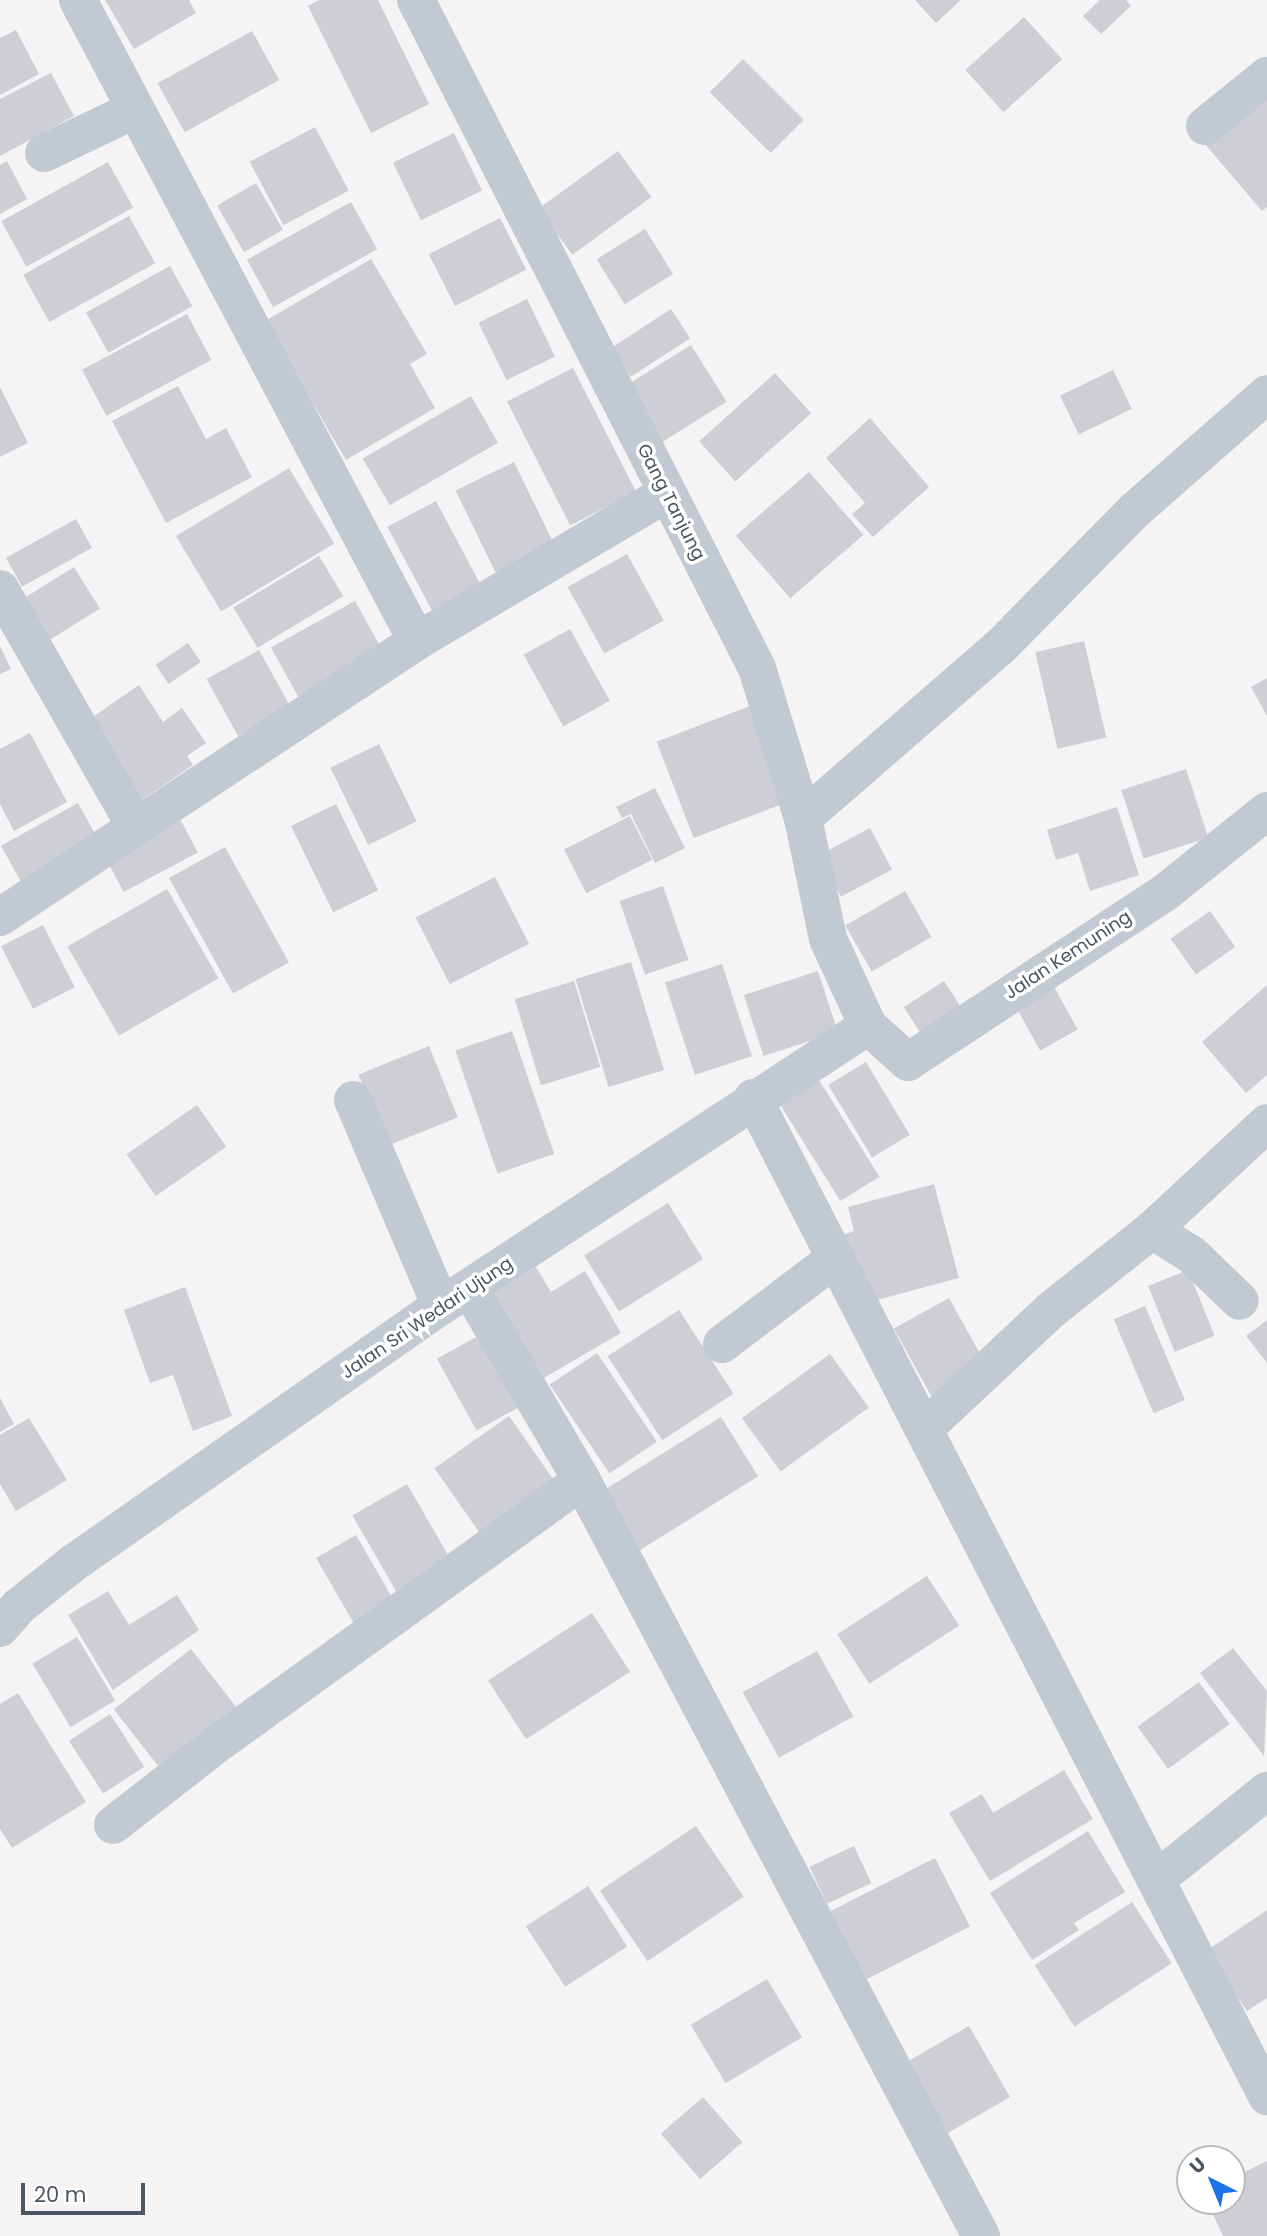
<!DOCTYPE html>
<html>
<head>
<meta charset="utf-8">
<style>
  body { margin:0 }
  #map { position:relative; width:1267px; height:2236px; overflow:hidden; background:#f5f3f3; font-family:Poppins,sans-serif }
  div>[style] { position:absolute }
  .building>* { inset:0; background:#cdcfd5; transform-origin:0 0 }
  .minor>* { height:38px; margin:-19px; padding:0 19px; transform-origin:19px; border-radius:19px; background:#c1cad2 }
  span { translate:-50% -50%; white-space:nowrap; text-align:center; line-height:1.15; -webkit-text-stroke:7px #fff; paint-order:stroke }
  .street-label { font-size:18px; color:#4a5661 }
  .north { position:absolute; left:1176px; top:2145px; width:70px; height:70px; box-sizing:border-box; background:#fff; border:2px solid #b7bbc0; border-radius:50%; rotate:317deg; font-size:19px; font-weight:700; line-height:28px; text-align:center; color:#4a5661 }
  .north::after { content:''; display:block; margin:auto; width:24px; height:32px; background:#1a73e8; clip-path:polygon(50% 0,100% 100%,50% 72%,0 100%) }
  .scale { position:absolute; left:21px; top:2183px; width:124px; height:32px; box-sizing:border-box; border:4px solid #4a5661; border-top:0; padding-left:9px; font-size:21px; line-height:24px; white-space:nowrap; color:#4a5661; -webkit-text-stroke:5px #fff; paint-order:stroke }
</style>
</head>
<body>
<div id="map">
  <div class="building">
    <div style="clip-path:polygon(105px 0,189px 0,196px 13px,134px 49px)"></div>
    <div style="clip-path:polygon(319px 0,378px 0,429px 104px,371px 133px,308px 6px)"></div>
    <div style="clip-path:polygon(915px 0,961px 0,936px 23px)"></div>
    <div style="clip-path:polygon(1100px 0,1126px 0,1131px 6px,1101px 34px,1083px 16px)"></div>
    <div style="left:1024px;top:17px;width:57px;height:79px;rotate:48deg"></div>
    <div style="clip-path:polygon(16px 30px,39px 74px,0 95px,0 38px)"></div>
    <div style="left:252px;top:31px;width:56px;height:108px;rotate:61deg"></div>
    <div style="left:743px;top:59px;width:86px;height:47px;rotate:45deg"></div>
    <div style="clip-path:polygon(51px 73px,74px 116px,0 156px,0 99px)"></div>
    <div style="clip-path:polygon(1267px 92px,1267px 207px,1262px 211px,1205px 144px)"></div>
    <div style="left:315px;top:127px;width:72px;height:74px;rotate:62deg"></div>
    <div style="left:454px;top:133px;width:64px;height:68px;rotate:64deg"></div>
    <div style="left:618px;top:151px;width:57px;height:98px;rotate:54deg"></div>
    <div style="clip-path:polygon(7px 161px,27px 199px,0 214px,0 165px)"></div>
    <div style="left:108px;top:162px;width:52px;height:122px;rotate:61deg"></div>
    <div style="left:256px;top:183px;width:54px;height:45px;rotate:60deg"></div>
    <div style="left:351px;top:202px;width:54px;height:119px;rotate:61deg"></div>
    <div style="left:129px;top:216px;width:54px;height:121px;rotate:61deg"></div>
    <div style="left:500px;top:218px;width:58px;height:80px;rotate:63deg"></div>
    <div style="left:645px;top:229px;width:53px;height:57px;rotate:58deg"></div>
    <div style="clip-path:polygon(371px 259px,427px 354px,410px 364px,435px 408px,346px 460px,265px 321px)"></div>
    <div style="left:170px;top:266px;width:46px;height:96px;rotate:61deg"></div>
    <div style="left:527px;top:299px;width:64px;height:54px;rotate:64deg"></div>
    <div style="left:671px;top:309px;width:35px;height:71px;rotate:57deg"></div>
    <div style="left:187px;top:314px;width:52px;height:119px;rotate:62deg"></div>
    <div style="left:691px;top:345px;width:67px;height:79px;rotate:58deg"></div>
    <div style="left:573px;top:368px;width:139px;height:74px;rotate:63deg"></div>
    <div style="left:1113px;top:370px;width:43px;height:59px;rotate:64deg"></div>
    <div style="left:775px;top:373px;width:54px;height:102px;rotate:48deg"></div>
    <div style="clip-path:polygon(178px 386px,206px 439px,226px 428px,252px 477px,166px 523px,112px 421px)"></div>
    <div style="clip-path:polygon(0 387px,28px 443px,0 457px)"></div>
    <div style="left:471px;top:396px;width:54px;height:125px;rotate:60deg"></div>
    <div style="clip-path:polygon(870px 418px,929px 487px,873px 537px,852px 514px,865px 503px,826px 458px)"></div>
    <div style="left:514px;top:462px;width:97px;height:65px;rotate:64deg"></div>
    <div style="left:289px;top:468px;width:88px;height:132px;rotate:59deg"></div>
    <div style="left:809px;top:472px;width:83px;height:97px;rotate:49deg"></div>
    <div style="left:436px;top:501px;width:96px;height:55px;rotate:62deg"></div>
    <div style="left:76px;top:519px;width:33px;height:80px;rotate:61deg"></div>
    <div style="left:627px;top:554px;width:76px;height:68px;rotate:61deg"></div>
    <div style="left:319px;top:556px;width:47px;height:100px;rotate:59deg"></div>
    <div style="left:74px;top:567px;width:49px;height:60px;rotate:58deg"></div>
    <div style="left:355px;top:601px;width:60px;height:96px;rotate:61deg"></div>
    <div style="left:570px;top:629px;width:82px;height:53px;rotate:61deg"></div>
    <div style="left:1084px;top:641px;width:99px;height:50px;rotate:77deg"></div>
    <div style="left:188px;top:643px;width:23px;height:39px;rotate:56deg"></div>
    <div style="clip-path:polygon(0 646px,11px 669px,0 674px)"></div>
    <div style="left:259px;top:650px;width:65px;height:60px;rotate:61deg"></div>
    <div style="clip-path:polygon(1267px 678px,1267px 716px,1251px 687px)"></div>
    <div style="clip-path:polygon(139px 685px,163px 722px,182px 708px,206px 743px,187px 756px,193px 765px,142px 800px,87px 721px)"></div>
    <div style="left:750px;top:706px;width:103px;height:100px;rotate:69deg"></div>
    <div style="clip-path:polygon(30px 733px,67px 802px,14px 831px,0 804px,0 749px)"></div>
    <div style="left:379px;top:744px;width:86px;height:54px;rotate:64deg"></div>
    <div style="left:1186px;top:769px;width:72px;height:68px;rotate:72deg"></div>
    <div style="clip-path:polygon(655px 788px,685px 848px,655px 863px,631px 814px,622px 818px,616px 807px)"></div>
    <div style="left:78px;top:803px;width:46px;height:88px;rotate:61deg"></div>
    <div style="left:336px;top:804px;width:96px;height:50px;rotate:64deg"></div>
    <div style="clip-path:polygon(1117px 807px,1139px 875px,1090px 891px,1078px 853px,1056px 860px,1047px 830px)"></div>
    <div style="left:630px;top:816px;width:49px;height:74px;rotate:63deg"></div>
    <div style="left:180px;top:819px;width:38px;height:84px;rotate:62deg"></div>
    <div style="left:870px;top:828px;width:47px;height:58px;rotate:62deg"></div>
    <div style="left:225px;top:847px;width:132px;height:64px;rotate:61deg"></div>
    <div style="left:495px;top:877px;width:75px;height:89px;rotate:63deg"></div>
    <div style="left:663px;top:886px;width:78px;height:46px;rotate:71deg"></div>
    <div style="left:167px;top:889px;width:103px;height:115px;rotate:60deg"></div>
    <div style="left:905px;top:891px;width:53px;height:69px;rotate:60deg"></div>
    <div style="left:1210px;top:911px;width:44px;height:48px;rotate:55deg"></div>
    <div style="left:43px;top:925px;width:70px;height:47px;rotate:63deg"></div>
    <div style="left:631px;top:962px;width:113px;height:58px;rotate:73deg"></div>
    <div style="left:722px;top:964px;width:97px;height:60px;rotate:72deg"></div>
    <div style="left:818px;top:971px;width:64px;height:78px;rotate:72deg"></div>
    <div style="left:574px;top:981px;width:90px;height:62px;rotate:73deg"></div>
    <div style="left:944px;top:981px;width:38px;height:48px;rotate:57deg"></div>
    <div style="left:1053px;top:985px;width:51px;height:43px;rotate:61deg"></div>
    <div style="clip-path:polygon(1267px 985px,1267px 1075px,1246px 1093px,1202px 1042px)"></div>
    <div style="left:512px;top:1031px;width:130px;height:60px;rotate:71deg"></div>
    <div style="left:429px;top:1046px;width:77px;height:76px;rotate:68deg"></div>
    <div style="left:866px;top:1062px;width:85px;height:44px;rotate:59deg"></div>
    <div style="left:819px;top:1080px;width:114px;height:46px;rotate:58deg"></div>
    <div style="left:197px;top:1105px;width:51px;height:86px;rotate:55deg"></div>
    <div style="clip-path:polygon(934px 1184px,959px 1278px,873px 1301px,867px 1277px,855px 1280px,842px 1235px,854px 1231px,848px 1207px)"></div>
    <div style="left:668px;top:1203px;width:66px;height:99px;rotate:58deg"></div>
    <div style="clip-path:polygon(536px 1267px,551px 1292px,585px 1271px,621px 1333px,542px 1379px,492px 1293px)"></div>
    <div style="left:1188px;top:1270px;width:71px;height:43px;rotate:68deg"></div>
    <div style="clip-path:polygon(185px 1287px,232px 1416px,193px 1431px,173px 1375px,150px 1383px,124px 1310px)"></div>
    <div style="left:949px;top:1298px;width:79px;height:63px;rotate:61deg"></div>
    <div style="left:1145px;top:1306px;width:102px;height:34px;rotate:67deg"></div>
    <div style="left:679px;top:1310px;width:100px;height:85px;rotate:57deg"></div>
    <div style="clip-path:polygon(1267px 1320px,1267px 1363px,1246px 1336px)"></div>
    <div style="left:478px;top:1336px;width:82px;height:47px;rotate:61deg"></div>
    <div style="left:597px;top:1353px;width:107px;height:57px;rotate:56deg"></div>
    <div style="left:830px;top:1354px;width:66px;height:109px;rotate:54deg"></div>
    <div style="clip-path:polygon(0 1398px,14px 1424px,0 1432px)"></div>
    <div style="left:509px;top:1416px;width:93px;height:91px;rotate:55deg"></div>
    <div style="left:721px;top:1417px;width:70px;height:140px;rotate:58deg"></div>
    <div style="clip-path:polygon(29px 1418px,67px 1480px,16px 1511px,0 1484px,0 1435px)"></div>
    <div style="left:407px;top:1484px;width:95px;height:63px;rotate:60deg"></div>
    <div style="left:356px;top:1535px;width:75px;height:46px;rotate:60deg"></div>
    <div style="left:927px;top:1576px;width:59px;height:107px;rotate:57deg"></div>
    <div style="clip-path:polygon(108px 1591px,129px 1625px,177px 1595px,199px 1630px,113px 1690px,68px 1615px)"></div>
    <div style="left:592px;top:1613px;width:70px;height:124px;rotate:57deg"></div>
    <div style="left:77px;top:1637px;width:74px;height:52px;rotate:59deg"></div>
    <div style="clip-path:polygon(1233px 1648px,1267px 1691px,1264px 1756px,1200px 1673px)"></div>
    <div style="left:191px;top:1649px;width:85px;height:98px;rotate:52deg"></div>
    <div style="left:817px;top:1651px;width:75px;height:85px;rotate:61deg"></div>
    <div style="left:1199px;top:1682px;width:52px;height:76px;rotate:54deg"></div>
    <div style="clip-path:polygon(18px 1693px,86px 1802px,12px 1848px,0 1829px,0 1704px)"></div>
    <div style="left:110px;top:1714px;width:63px;height:49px;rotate:57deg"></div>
    <div style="clip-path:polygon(1064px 1770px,1093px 1819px,990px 1881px,949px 1813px,982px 1794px,993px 1813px)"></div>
    <div style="left:696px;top:1826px;width:85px;height:116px;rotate:56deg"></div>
    <div style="clip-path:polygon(1088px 1831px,1125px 1892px,1074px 1923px,1079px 1930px,1032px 1960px,990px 1893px)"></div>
    <div style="left:854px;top:1846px;width:41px;height:49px;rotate:65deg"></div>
    <div style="left:935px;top:1858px;width:77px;height:117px;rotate:63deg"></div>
    <div style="left:588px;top:1886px;width:72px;height:74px;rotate:57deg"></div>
    <div style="left:1132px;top:1902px;width:73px;height:116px;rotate:57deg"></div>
    <div style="clip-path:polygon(1267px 1910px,1267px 1998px,1247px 2011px,1206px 1951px)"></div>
    <div style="left:767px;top:1979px;width:68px;height:89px;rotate:59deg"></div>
    <div style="left:969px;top:2026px;width:82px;height:81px;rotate:60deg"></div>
    <div style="left:703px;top:2097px;width:60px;height:56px;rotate:49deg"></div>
    <div style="clip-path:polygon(1267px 2161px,1267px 2236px,1223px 2236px,1207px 2201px,1232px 2201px,1232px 2178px)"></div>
  </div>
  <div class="minor">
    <div style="left:78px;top:0;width:725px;rotate:62.13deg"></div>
    <div style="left:416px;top:0;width:750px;rotate:62.96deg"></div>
    <div style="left:757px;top:668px;width:157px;rotate:73deg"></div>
    <div style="left:803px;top:818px;width:124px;rotate:78.3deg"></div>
    <div style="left:828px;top:939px;width:96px;rotate:65.3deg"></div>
    <div style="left:868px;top:1026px;width:54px;rotate:42deg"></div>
    <div style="left:908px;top:1062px;width:310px;rotate:-33.4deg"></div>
    <div style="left:1167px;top:891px;width:128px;rotate:-38.7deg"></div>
    <div style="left:1205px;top:126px;width:80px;rotate:-38.9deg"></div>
    <div style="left:44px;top:153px;width:100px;rotate:-25.5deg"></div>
    <div style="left:0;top:589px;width:273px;rotate:60.3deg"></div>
    <div style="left:803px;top:818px;width:261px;rotate:-41deg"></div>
    <div style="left:1000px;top:647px;width:191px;rotate:-45.4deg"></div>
    <div style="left:1134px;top:511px;width:177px;rotate:-41.3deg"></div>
    <div style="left:0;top:917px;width:500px;rotate:-33.5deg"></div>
    <div style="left:417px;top:641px;width:289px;rotate:-30.6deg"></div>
    <div style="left:753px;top:1098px;width:1123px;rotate:62.75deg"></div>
    <div style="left:353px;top:1100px;width:224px;rotate:66.9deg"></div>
    <div style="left:1152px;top:1230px;width:47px;rotate:32deg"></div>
    <div style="left:1192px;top:1255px;width:66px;rotate:43.8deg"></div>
    <div style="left:470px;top:1289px;width:222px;rotate:59.7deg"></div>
    <div style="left:582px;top:1481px;width:854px;rotate:62.14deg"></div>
    <div style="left:722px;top:1344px;width:139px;rotate:-37.1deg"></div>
    <div style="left:925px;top:1428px;width:173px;rotate:-43.1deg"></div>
    <div style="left:1051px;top:1310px;width:129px;rotate:-38.4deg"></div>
    <div style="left:1152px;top:1230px;width:157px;rotate:-42.9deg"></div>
    <div style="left:0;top:1628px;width:28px;rotate:-49deg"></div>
    <div style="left:18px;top:1607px;width:69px;rotate:-38.5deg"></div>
    <div style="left:72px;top:1564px;width:450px;rotate:-35deg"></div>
    <div style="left:441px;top:1306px;width:511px;rotate:-33.25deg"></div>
    <div style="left:113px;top:1825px;width:137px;rotate:-37.9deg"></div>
    <div style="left:221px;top:1741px;width:445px;rotate:-35.8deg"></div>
    <div style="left:1157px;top:1879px;width:141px;rotate:-38.7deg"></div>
  </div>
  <div class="street-label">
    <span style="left:671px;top:502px;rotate:63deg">Gang Tanjung</span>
    <span style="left:1068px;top:955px;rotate:-33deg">Jalan Kemuning</span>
    <span style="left:427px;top:1318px;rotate:-34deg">Jalan Sri Wedari Ujung</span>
  </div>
  <div class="north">U</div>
  <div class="scale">20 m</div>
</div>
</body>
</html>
